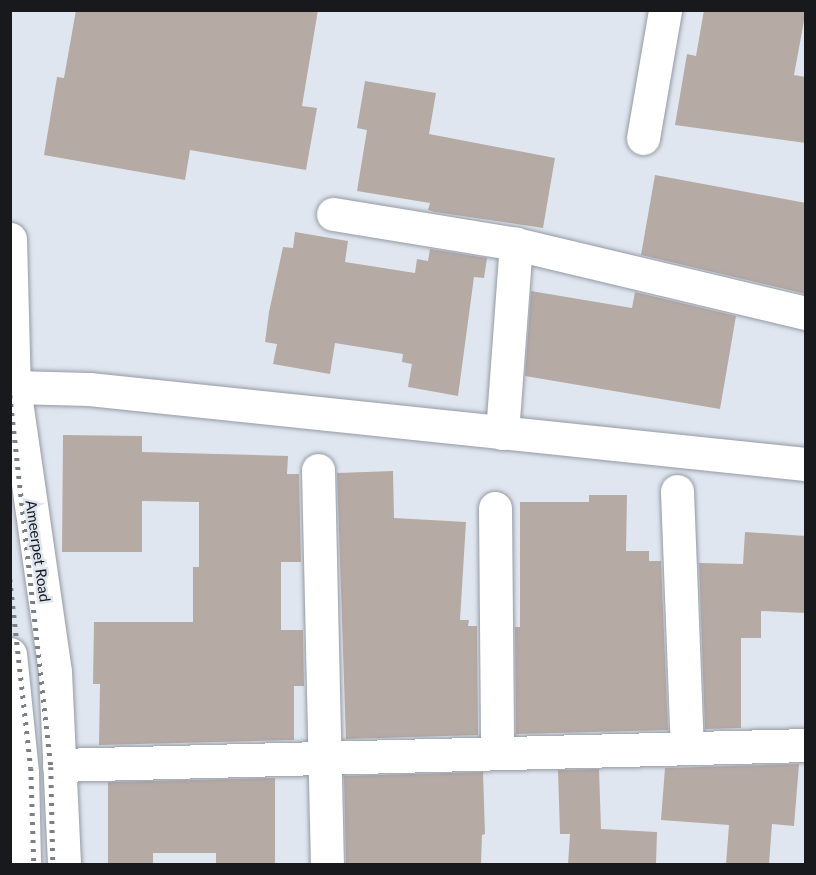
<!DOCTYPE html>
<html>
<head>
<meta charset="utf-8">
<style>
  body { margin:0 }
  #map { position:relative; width:816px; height:875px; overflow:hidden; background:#e0e6f0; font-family:Lato,sans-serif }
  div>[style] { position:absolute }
  .building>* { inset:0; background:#b6aaa5 }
  .roads { filter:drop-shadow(0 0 2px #949aa3) drop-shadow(0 0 2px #949aa3) }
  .minor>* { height:33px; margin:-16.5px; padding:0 16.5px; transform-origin:16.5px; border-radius:16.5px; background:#fff }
  .major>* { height:33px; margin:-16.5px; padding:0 16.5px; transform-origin:16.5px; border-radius:16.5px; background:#fff }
  .rail>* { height:4.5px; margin-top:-2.25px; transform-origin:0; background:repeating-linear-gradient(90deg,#7b7f86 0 3px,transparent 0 9px) }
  span { translate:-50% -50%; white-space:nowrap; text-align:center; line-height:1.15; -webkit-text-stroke:5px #e0e6f0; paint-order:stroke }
  .street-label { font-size:15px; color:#17191d }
  .frame { position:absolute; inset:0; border:12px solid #17191d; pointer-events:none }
</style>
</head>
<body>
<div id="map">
  <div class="building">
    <div style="clip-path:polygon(76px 10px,318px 10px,302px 106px,317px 108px,306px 170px,190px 150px,185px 180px,44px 155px,57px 77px,64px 78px)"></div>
    <div style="clip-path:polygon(704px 10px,806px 10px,794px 75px,806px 77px,806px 143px,675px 125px,687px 54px,696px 56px)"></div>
    <div style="clip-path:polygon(365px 81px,436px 93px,429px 134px,555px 158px,543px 228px,435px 212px,428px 210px,430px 203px,357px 191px,367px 130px,357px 128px)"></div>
    <div style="clip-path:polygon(655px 175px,806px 203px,806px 294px,641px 255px)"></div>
    <div style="clip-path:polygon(295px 232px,348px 241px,345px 262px,415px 273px,417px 259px,428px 261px,430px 249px,487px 258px,484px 278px,474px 277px,458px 396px,408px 387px,412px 364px,402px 362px,403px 354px,335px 343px,330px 374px,273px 364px,277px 344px,265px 342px,269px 312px,283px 247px,293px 248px)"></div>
    <div style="clip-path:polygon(531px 291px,632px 308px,635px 292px,736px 316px,720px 409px,525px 376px)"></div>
    <div style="clip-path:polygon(63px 435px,142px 436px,142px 452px,288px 456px,287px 474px,299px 474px,301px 562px,281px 562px,281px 630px,303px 630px,304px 686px,294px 686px,294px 740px,99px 745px,100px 684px,93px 684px,94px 622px,193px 622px,193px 567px,199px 567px,199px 502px,142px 501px,142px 552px,62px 552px)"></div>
    <div style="clip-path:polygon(393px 471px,394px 518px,466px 522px,460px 620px,469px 620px,468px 626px,477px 626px,478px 735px,346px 739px,337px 473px)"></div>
    <div style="clip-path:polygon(589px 495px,627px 495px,626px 551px,649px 551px,649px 561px,661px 561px,668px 730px,516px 734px,515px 627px,520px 627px,520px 502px,589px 502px)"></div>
    <div style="clip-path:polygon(745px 532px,806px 536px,806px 613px,761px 611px,761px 638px,741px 638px,741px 728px,705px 729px,699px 563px,743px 564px)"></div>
    <div style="clip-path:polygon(799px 764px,794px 826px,772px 824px,769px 864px,726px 864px,729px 825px,661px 820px,665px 768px)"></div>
    <div style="clip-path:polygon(599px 769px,601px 829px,657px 832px,656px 864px,568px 864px,570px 834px,560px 834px,558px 770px)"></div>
    <div style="clip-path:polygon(483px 772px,485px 834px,482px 835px,481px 864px,346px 864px,344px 776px)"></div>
    <div style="clip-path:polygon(275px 778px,275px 864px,216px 864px,216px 853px,153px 853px,153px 864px,108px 864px,108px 782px)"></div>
  </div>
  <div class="roads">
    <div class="minor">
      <div style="left:643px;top:138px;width:130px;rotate:-80.2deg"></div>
      <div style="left:333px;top:214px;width:185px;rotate:9.3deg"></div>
      <div style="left:516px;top:244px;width:298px;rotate:13.4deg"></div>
      <div style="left:14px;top:387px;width:75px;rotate:1.5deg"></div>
      <div style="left:89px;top:389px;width:720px;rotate:5.98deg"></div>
      <div style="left:502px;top:433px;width:190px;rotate:-85.8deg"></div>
      <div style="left:318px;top:470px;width:394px;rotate:88.7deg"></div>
      <div style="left:677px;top:491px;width:255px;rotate:87.8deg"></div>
      <div style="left:495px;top:508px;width:244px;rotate:89.5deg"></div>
      <div style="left:59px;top:765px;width:747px;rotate:-1.53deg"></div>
    </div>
    <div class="major">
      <div style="left:10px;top:239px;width:148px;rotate:88.5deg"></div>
      <div style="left:14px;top:387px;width:288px;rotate:81.8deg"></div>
      <div style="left:55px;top:672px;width:192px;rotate:87.3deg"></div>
      <div style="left:10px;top:654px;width:120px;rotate:84.2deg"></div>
      <div style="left:22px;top:773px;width:91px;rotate:88.7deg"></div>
    </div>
  </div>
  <div class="rail">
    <div style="left:10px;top:395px;width:374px;rotate:83.7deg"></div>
    <div style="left:51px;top:767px;width:97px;rotate:88.8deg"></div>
    <div style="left:10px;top:579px;width:190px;rotate:83.7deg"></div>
    <div style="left:31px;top:768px;width:96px;rotate:88.2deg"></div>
  </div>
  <div class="street-label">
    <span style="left:38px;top:551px;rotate:82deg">Ameerpet Road</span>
  </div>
  <div class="frame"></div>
</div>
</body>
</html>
